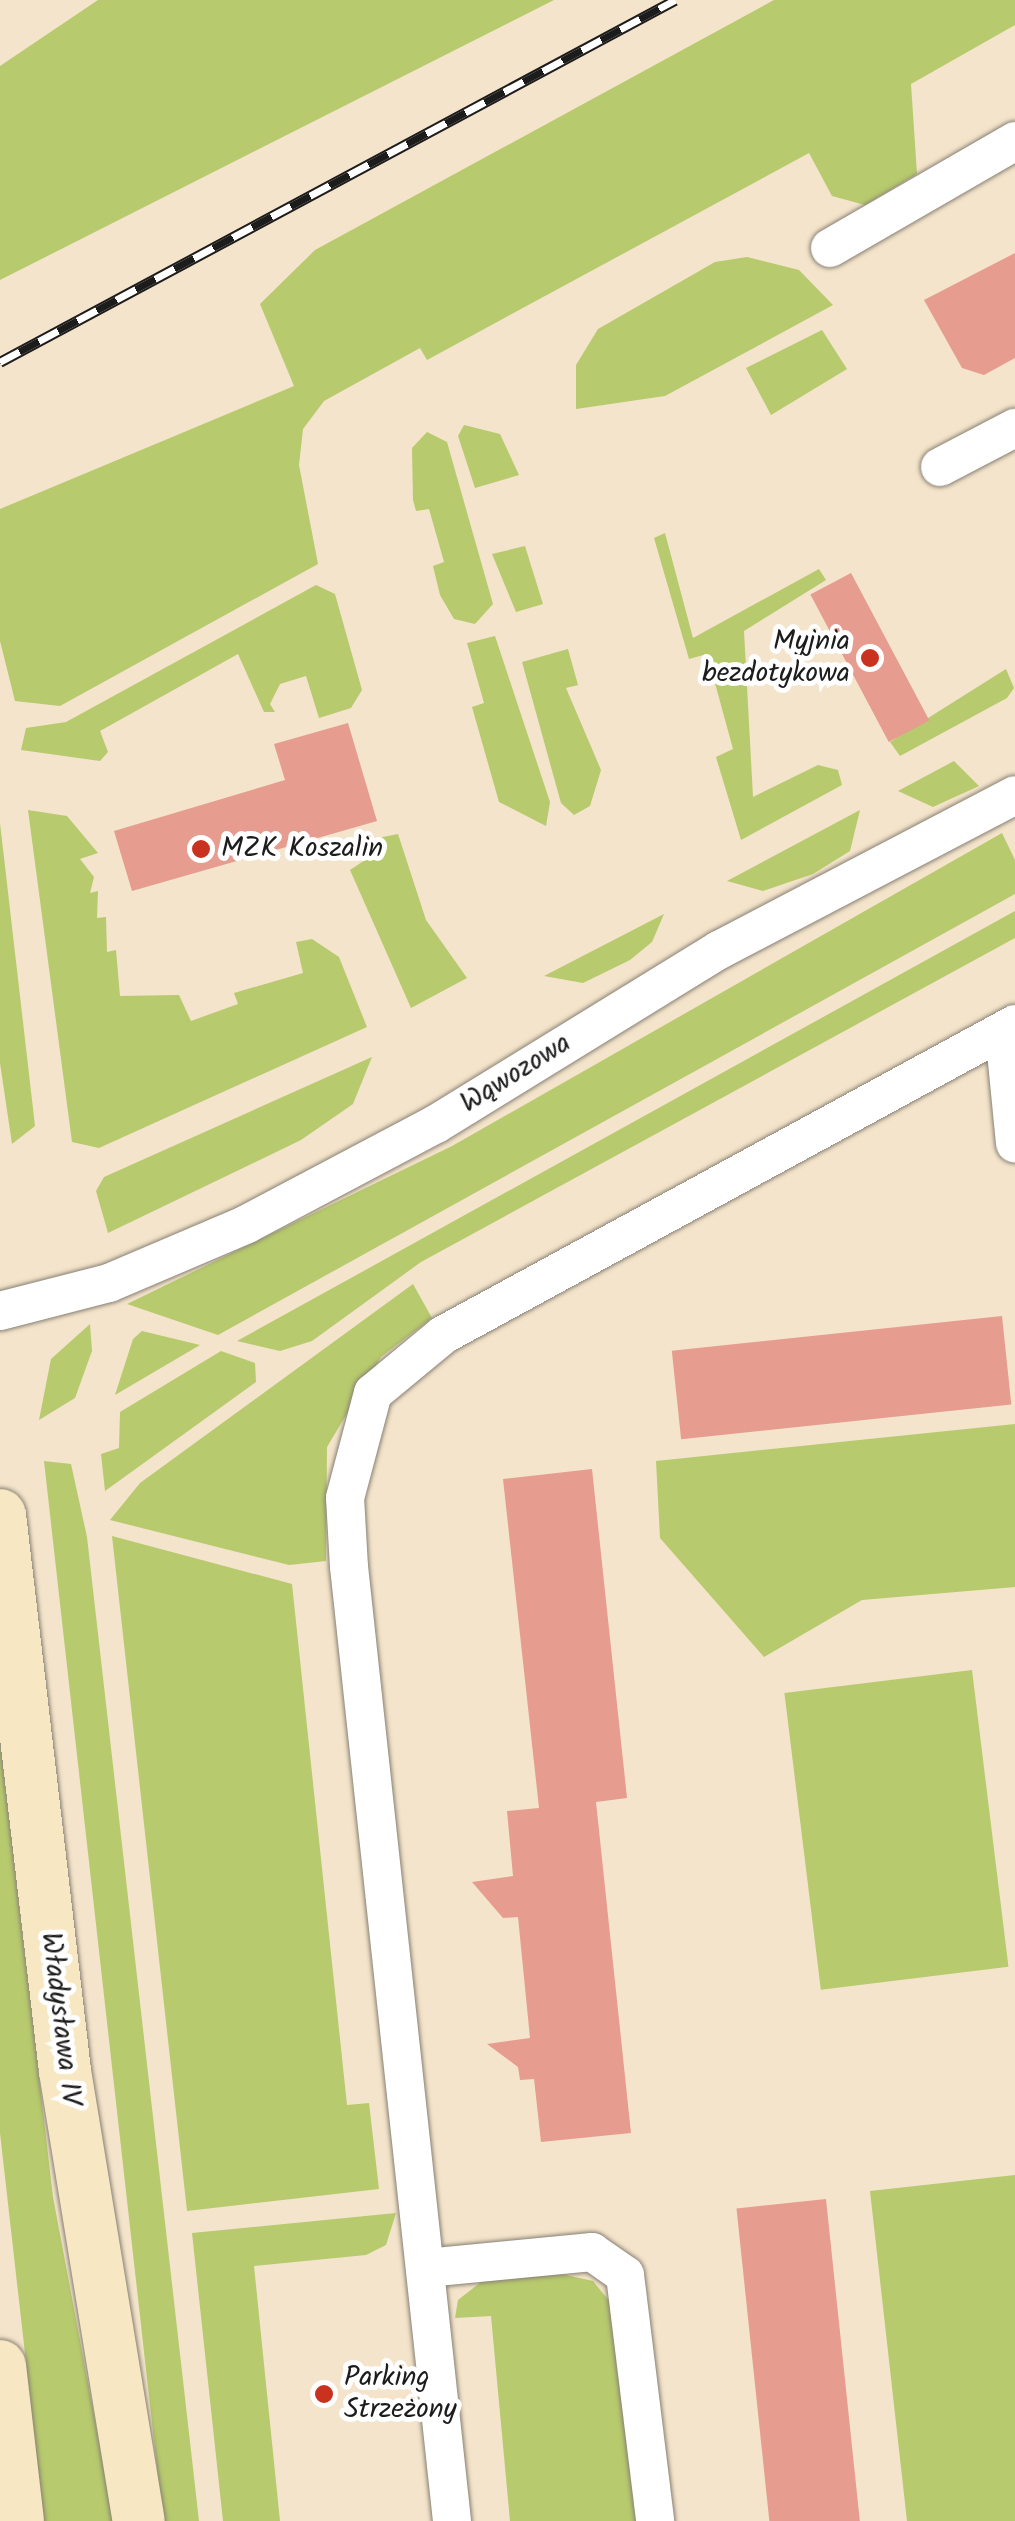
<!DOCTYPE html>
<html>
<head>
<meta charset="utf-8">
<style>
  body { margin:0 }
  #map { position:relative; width:1015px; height:2521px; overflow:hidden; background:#f4e4cb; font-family:Kalam,sans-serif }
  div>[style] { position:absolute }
  .green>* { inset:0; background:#b7ca6d; transform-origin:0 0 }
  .building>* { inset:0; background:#e69c8e; transform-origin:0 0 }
  .roads { filter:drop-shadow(0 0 2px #888074) drop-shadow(0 0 2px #888074) }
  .minor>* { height:38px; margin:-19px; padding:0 19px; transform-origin:19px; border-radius:19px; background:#fff }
  .secondary>* { height:52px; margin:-26px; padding:0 26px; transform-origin:26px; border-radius:26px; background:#f7e8c3 }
  .rail>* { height:11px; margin-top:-5.5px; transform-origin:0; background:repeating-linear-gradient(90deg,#fff 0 22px,#1c1c1c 0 44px); box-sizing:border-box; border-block:2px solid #1c1c1c }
  .dots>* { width:28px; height:28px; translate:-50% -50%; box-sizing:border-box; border:5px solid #fff; border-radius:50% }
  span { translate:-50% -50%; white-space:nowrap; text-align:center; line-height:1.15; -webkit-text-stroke:10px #fff; paint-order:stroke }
  .poi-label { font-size:28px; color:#1c1c1c }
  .right { translate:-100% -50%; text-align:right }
  .left { translate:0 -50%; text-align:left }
  .street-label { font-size:28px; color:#1c1c1c }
</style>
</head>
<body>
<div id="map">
  <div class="green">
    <div style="clip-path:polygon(98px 0,554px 0,0 280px,0 66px)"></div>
    <div style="clip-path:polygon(774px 0,1015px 0,1015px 25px,911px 84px,917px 174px,865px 205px,832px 196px,809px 153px,427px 360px,420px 348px,324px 401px,303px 429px,299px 465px,318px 564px,60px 706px,15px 701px,0 641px,0 509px,294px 386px,260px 304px,315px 250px)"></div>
    <div style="clip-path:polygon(747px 257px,799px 270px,833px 305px,665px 396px,576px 409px,576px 365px,598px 329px,715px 262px)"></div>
    <div style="clip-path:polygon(822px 330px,847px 369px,771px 415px,746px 368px)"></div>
    <div style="clip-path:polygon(464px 425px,500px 434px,519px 475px,475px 488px,458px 436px)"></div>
    <div style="clip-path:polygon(427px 432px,447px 442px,493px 604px,475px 624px,454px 619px,440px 595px,433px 566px,444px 562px,429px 509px,416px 511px,413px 500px,412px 448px)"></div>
    <div style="clip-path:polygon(665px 533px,693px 638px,819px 569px,826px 580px,744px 631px,753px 797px,818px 765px,838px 770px,842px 785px,741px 840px,716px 757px,733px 749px,707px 654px,689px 659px,654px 538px)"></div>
    <div style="clip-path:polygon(525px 546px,543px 604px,516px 612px,492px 554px)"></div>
    <div style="clip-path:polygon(316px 585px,335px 594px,362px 690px,351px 708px,319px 718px,306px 676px,280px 684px,270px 704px,275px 712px,264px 712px,238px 654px,100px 731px,108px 752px,100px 761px,21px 750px,26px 728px,66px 722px)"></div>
    <div style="clip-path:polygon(495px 636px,550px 802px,546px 826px,499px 802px,472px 707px,484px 703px,467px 643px)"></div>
    <div style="clip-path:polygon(568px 649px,578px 685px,566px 688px,601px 770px,590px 806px,574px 815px,561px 803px,522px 662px)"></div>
    <div style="clip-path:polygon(1006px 669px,1014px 688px,1007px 698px,900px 756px,890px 742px)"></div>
    <div style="clip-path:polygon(954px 761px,979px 786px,933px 807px,898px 791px)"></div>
    <div style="clip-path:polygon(28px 810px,67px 816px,98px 853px,80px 859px,94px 877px,90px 893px,98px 891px,97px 918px,106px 917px,107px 952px,116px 950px,120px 996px,179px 995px,191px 1021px,238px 1004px,234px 993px,303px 973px,296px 942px,312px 939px,339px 957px,367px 1027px,99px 1148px,72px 1142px)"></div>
    <div style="clip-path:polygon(860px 810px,850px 851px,813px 874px,763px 891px,727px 881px)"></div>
    <div style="clip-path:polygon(0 823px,35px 1126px,12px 1144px,0 1063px)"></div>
    <div style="clip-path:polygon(1002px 833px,1015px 860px,1015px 894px,218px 1335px,127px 1304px,452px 1146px)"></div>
    <div style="clip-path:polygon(398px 834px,426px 920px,467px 978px,411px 1008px,350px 870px,368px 858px,363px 841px)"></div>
    <div style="clip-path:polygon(1015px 911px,1015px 938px,421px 1262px,312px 1341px,280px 1351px,237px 1341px)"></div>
    <div style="clip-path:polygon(664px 914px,652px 942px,630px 960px,583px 983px,544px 976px)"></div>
    <div style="clip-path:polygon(372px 1057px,353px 1104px,301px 1140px,108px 1233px,96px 1191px,104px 1177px)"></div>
    <div style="clip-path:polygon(413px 1284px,432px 1318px,381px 1357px,327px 1447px,326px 1561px,289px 1565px,110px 1520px,140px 1483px)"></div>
    <div style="clip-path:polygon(90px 1324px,92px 1351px,75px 1398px,39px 1420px,51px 1359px)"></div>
    <div style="clip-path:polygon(142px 1331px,200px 1345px,115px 1395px,133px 1339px)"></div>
    <div style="clip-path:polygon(221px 1351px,255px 1363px,256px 1382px,105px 1491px,101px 1454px,119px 1448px,120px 1412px)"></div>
    <div style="clip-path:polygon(1015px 1424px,1015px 1587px,862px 1600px,764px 1657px,660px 1538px,656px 1461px)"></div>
    <div style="clip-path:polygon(44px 1461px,71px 1464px,87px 1537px,199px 2521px,163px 2521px)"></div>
    <div style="clip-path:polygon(112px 1536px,292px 1584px,347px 2105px,369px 2103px,379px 2189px,187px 2211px)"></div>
    <div style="left:972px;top:1670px;width:299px;height:189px;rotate:83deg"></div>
    <div style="clip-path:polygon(0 1742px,53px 2197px,114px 2521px,44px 2521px,0 2133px)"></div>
    <div style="clip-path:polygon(1015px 2175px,1015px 2521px,907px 2521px,870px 2191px)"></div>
    <div style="clip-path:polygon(396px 2213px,386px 2245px,366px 2255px,254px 2266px,280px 2521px,223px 2521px,192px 2233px)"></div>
    <div style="clip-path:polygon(548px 2271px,593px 2281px,610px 2302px,637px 2521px,510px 2521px,491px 2316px,455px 2318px,458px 2300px,481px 2282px)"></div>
  </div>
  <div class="building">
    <div style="clip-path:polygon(1015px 253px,1015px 358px,984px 375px,962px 368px,924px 300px)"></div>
    <div style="left:851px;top:573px;width:167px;height:46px;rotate:62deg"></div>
    <div style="clip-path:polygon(348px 723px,377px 821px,132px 891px,114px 831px,285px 780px,274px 744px)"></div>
    <div style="left:1002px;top:1316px;width:89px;height:332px;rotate:84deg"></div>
    <div style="clip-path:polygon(592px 1469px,627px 1798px,596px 1802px,631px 2133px,541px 2142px,534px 2079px,520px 2080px,518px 2067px,487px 2044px,530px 2038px,518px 1917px,503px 1918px,472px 1882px,513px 1876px,507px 1811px,539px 1808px,503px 1479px)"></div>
    <div style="left:826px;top:2199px;width:324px;height:90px;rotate:84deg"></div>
  </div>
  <div class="roads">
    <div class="minor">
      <div style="left:830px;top:248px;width:214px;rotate:-30deg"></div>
      <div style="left:940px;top:467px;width:85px;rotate:-27.5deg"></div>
      <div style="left:1004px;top:1031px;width:113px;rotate:84.4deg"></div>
      <div style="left:0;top:1311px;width:113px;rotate:-14.4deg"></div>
      <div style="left:109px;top:1283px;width:150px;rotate:-23.1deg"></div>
      <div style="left:247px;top:1224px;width:214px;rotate:-27.9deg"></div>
      <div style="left:436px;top:1124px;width:332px;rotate:-31.6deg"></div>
      <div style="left:719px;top:950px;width:334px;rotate:-27.6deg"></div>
      <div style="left:426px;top:2268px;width:167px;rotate:-5.5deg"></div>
      <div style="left:592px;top:2252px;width:40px;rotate:34.9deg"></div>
      <div style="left:625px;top:2275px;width:248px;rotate:83deg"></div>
      <div style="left:452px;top:2521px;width:960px;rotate:-96.16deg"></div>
      <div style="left:349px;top:1567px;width:69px;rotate:-93.3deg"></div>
      <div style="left:345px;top:1498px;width:109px;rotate:-75.1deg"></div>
      <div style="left:373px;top:1393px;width:91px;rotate:-39.6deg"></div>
      <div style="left:443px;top:1335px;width:651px;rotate:-28.53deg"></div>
    </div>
    <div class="secondary">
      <div style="left:0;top:1515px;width:560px;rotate:83.33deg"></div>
      <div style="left:65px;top:2071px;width:456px;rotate:80.7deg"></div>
      <div style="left:0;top:2366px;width:156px;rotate:83.4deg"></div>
    </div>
  </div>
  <div class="rail">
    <div style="left:0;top:362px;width:766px;rotate:-28.2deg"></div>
  </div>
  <div class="dots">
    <div style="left:870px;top:658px;background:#c8321e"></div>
    <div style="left:201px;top:849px;background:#c8321e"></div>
    <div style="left:324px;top:2394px;background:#c8321e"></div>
  </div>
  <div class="poi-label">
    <span class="right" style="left:850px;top:658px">Myjnia<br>bezdotykowa</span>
    <span class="left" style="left:221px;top:849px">MZK Koszalin</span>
    <span class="left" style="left:344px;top:2394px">Parking<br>Strzeżony</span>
  </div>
  <div class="street-label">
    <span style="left:516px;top:1074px;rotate:-32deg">Wąwozowa</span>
    <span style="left:60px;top:2019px;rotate:83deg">Władysława IV</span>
  </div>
</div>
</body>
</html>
